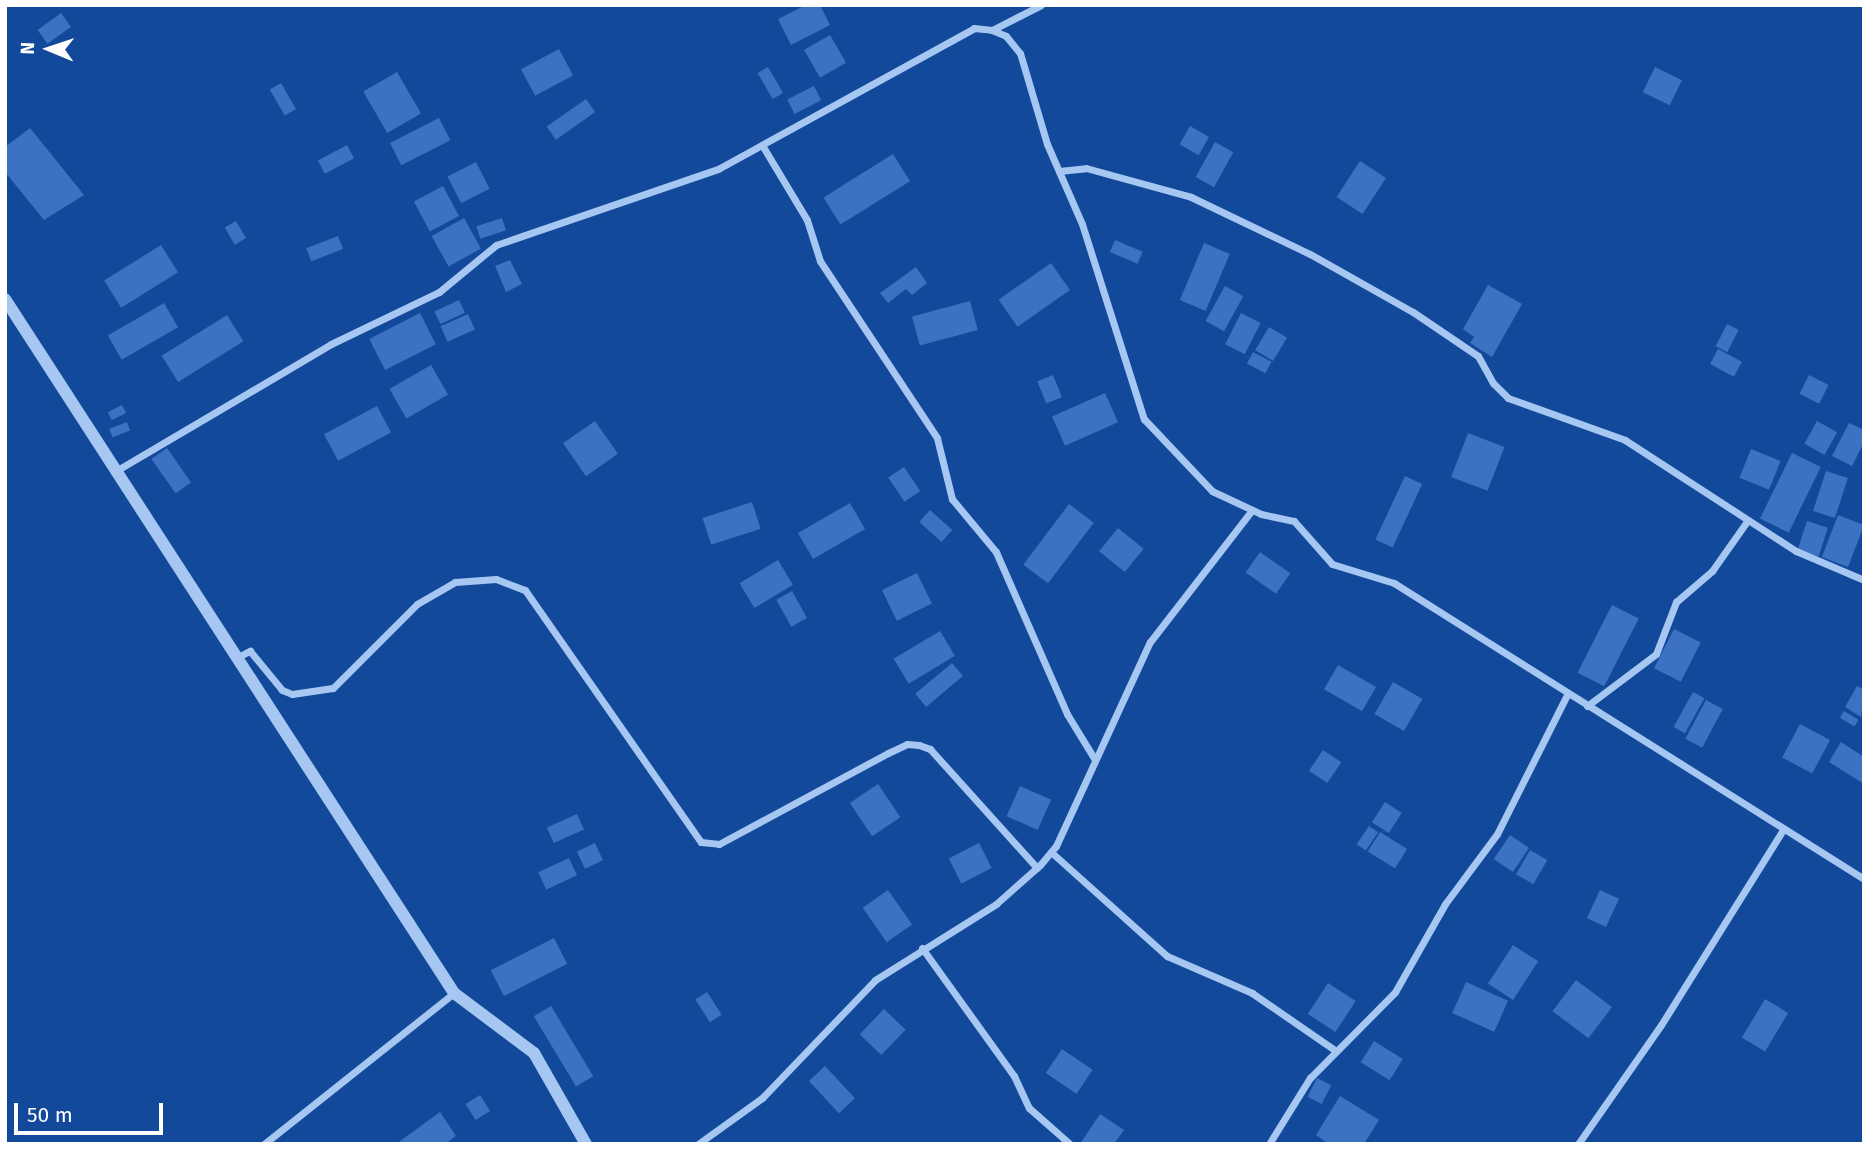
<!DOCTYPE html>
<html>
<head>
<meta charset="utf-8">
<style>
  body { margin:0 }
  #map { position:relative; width:1869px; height:1149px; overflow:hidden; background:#13499a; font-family:"Fira Sans",sans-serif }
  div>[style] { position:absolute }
  .building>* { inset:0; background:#3c72c1; transform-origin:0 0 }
  .minor>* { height:7px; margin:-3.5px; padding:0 3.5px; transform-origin:3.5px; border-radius:3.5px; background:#a7c7f3 }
  .tertiary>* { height:12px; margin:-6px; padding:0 6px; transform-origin:6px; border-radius:6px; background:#a7c7f3 }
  span { translate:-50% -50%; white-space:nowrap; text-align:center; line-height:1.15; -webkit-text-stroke:7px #13499a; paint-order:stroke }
  .frame { position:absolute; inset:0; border:7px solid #fff; pointer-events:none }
  .north { position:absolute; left:14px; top:14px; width:70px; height:70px; -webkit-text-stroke:5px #13499a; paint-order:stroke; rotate:272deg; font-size:19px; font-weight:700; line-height:28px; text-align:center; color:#fff }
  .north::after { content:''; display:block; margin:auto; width:24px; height:32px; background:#fff; clip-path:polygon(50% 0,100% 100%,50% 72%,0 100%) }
  .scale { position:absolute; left:14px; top:1103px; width:149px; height:32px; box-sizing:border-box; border:4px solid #fff; border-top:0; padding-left:9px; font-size:21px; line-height:24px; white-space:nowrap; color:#fff; -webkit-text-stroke:5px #13499a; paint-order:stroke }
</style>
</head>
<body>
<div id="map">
  <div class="building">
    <div style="clip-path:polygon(806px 5px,820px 5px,830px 25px,791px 45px,778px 19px)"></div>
    <div style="left:61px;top:13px;width:17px;height:29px;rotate:54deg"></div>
    <div style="left:830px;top:35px;width:32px;height:30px;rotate:60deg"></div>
    <div style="left:559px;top:49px;width:30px;height:43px;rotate:62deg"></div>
    <div style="left:768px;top:67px;width:30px;height:12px;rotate:60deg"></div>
    <div style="left:1655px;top:67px;width:30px;height:28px;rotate:26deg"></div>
    <div style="left:397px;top:72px;width:48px;height:39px;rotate:60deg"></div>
    <div style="left:281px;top:83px;width:30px;height:13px;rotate:60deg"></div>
    <div style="left:814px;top:86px;width:16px;height:30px;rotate:63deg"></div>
    <div style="left:586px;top:99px;width:16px;height:48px;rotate:55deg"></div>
    <div style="left:439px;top:118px;width:25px;height:55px;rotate:63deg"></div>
    <div style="left:1190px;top:126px;width:22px;height:21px;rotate:30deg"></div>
    <div style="clip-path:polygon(30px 128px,84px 195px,44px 220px,5px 172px,5px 147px)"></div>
    <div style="left:1215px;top:142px;width:21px;height:40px;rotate:29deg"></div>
    <div style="left:347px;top:145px;width:15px;height:33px;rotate:62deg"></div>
    <div style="left:893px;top:154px;width:32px;height:82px;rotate:58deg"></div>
    <div style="left:1360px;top:161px;width:31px;height:43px;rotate:33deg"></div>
    <div style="left:476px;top:162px;width:30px;height:32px;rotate:63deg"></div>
    <div style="left:443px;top:186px;width:34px;height:33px;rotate:62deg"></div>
    <div style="left:464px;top:218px;width:35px;height:37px;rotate:61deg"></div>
    <div style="left:502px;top:218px;width:13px;height:27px;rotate:72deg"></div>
    <div style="left:236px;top:221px;width:20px;height:13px;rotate:60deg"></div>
    <div style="left:338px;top:236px;width:14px;height:34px;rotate:69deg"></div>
    <div style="left:1115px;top:240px;width:30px;height:13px;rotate:23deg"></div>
    <div style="left:1204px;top:243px;width:28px;height:62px;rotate:23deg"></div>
    <div style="left:161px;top:245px;width:32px;height:67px;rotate:58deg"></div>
    <div style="clip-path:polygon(510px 260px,522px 284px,506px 292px,495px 266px)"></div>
    <div style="left:1051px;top:263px;width:33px;height:64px;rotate:55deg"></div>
    <div style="clip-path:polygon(916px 267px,927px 283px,912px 295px,906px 289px,888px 303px,880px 293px)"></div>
    <div style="clip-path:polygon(1488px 285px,1522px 304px,1492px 357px,1470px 343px,1474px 337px,1463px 329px)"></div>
    <div style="left:1225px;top:286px;width:21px;height:40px;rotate:29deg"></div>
    <div style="left:459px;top:300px;width:14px;height:27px;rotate:65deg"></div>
    <div style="left:970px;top:301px;width:30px;height:60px;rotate:75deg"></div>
    <div style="left:164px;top:303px;width:28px;height:65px;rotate:60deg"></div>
    <div style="left:420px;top:313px;width:35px;height:57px;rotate:63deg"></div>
    <div style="left:1241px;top:313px;width:22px;height:35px;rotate:27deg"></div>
    <div style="left:468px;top:314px;width:17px;height:30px;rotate:66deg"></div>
    <div style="left:227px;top:315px;width:31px;height:77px;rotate:58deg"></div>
    <div style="left:1727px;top:324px;width:13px;height:25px;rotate:27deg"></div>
    <div style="left:1269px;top:327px;width:21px;height:27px;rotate:31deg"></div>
    <div style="left:1718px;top:349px;width:27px;height:17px;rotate:28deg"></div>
    <div style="left:1253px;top:352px;width:21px;height:13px;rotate:28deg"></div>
    <div style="left:431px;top:365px;width:34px;height:48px;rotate:60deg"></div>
    <div style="left:1053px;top:375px;width:24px;height:17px;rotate:68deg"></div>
    <div style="left:1809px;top:375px;width:22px;height:21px;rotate:27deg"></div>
    <div style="left:1105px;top:393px;width:32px;height:58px;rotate:66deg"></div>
    <div style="left:122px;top:405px;width:9px;height:16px;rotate:63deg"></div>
    <div style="left:377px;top:406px;width:30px;height:60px;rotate:62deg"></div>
    <div style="left:595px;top:421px;width:40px;height:39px;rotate:55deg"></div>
    <div style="left:1817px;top:421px;width:23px;height:26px;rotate:29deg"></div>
    <div style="left:127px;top:422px;width:9px;height:19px;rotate:69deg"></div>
    <div style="clip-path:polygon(1849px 423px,1864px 430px,1864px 442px,1852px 466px,1832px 456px)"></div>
    <div style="left:1468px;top:433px;width:39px;height:47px;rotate:21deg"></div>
    <div style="left:167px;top:448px;width:42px;height:19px;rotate:55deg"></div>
    <div style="left:1751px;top:449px;width:32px;height:31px;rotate:22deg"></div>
    <div style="left:1792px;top:453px;width:32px;height:73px;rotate:26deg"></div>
    <div style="left:904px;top:467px;width:29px;height:19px;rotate:56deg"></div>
    <div style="left:1826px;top:471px;width:23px;height:42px;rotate:18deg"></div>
    <div style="left:1405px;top:476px;width:19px;height:70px;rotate:25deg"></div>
    <div style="left:752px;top:502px;width:28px;height:52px;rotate:72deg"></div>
    <div style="left:850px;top:503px;width:30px;height:60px;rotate:60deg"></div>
    <div style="left:1069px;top:504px;width:31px;height:76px;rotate:37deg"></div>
    <div style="left:930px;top:510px;width:30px;height:16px;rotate:42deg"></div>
    <div style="left:1838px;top:515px;width:28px;height:45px;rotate:21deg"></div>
    <div style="left:1807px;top:521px;width:22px;height:30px;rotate:18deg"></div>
    <div style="left:1118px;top:528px;width:33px;height:30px;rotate:39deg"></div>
    <div style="left:1260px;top:552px;width:37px;height:25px;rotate:35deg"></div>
    <div style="left:778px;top:560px;width:29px;height:45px;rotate:59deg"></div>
    <div style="left:917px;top:573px;width:34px;height:39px;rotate:64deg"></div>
    <div style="left:792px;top:591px;width:31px;height:18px;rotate:61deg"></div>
    <div style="left:1612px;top:605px;width:30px;height:76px;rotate:27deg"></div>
    <div style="left:1674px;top:629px;width:30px;height:44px;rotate:27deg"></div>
    <div style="left:940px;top:631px;width:29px;height:54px;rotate:59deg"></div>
    <div style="left:952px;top:663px;width:17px;height:48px;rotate:50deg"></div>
    <div style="left:1338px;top:665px;width:44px;height:28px;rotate:30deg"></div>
    <div style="left:1393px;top:682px;width:34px;height:37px;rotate:30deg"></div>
    <div style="clip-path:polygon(1857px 686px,1864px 690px,1861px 717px,1845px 707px)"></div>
    <div style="left:1693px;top:692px;width:13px;height:40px;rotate:29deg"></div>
    <div style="left:1706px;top:700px;width:19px;height:44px;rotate:28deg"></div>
    <div style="left:1844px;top:711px;width:17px;height:8px;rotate:31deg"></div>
    <div style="left:1800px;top:724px;width:34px;height:38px;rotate:28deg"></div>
    <div style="clip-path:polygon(1841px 742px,1864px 757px,1864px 784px,1829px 762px)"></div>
    <div style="left:1323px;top:750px;width:22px;height:25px;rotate:34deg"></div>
    <div style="left:878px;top:784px;width:40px;height:34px;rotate:56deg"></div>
    <div style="left:1020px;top:786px;width:34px;height:33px;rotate:24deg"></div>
    <div style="left:1385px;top:802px;width:20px;height:24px;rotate:33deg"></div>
    <div style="left:577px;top:814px;width:17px;height:33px;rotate:66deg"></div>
    <div style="left:1369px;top:826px;width:11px;height:22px;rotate:34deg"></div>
    <div style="left:1380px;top:832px;width:32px;height:23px;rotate:32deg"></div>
    <div style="left:1510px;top:835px;width:23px;height:29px;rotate:34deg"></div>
    <div style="left:595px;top:843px;width:19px;height:20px;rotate:65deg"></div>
    <div style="left:979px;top:843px;width:28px;height:34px;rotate:63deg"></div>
    <div style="left:1530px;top:850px;width:20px;height:28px;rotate:30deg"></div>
    <div style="left:569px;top:858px;width:19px;height:34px;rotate:65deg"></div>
    <div style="left:888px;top:890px;width:42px;height:31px;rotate:55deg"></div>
    <div style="left:1600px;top:890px;width:21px;height:31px;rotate:25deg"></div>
    <div style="left:554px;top:938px;width:29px;height:71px;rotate:63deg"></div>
    <div style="left:1513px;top:945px;width:30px;height:46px;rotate:33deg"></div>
    <div style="left:1576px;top:980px;width:45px;height:39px;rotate:37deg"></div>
    <div style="left:1466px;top:982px;width:46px;height:34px;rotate:24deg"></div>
    <div style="left:1328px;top:983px;width:33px;height:37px;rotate:33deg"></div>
    <div style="left:707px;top:992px;width:27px;height:14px;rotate:57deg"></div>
    <div style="left:1765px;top:999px;width:27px;height:45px;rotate:31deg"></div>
    <div style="left:551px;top:1006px;width:82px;height:20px;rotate:59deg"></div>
    <div style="left:884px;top:1009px;width:30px;height:35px;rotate:44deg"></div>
    <div style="left:1374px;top:1041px;width:34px;height:25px;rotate:32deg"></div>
    <div style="left:1062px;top:1049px;width:37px;height:29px;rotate:34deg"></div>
    <div style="left:825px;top:1066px;width:44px;height:22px;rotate:47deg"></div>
    <div style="left:1317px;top:1078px;width:16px;height:21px;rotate:27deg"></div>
    <div style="left:480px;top:1095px;width:19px;height:17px;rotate:58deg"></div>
    <div style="clip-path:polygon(1340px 1096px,1379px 1120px,1364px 1144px,1329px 1144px,1316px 1135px)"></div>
    <div style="clip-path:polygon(440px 1112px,456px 1136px,445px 1144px,396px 1144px)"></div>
    <div style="clip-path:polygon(1100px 1114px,1124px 1130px,1114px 1144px,1080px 1144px)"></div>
  </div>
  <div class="minor">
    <div style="left:992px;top:30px;width:55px;rotate:-27deg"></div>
    <div style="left:762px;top:145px;width:87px;rotate:59deg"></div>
    <div style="left:807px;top:220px;width:43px;rotate:72.4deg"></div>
    <div style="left:820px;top:261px;width:212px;rotate:56.5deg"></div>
    <div style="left:937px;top:438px;width:63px;rotate:76.2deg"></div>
    <div style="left:952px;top:499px;width:69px;rotate:50.3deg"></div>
    <div style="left:996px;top:552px;width:177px;rotate:66.3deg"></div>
    <div style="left:1067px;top:714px;width:52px;rotate:58.5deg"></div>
    <div style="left:1059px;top:171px;width:27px;rotate:-6deg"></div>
    <div style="left:1086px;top:168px;width:109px;rotate:15.4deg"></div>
    <div style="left:1191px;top:197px;width:132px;rotate:25.6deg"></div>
    <div style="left:1310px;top:254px;width:118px;rotate:29.4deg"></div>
    <div style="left:1413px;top:312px;width:78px;rotate:34.1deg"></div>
    <div style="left:1478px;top:356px;width:31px;rotate:61deg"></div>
    <div style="left:1493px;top:383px;width:21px;rotate:45deg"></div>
    <div style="left:1508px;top:398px;width:124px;rotate:19.7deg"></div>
    <div style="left:1625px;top:440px;width:204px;rotate:33deg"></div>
    <div style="left:1796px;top:551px;width:74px;rotate:23.1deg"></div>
    <div style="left:114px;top:472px;width:252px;rotate:-30.5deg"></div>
    <div style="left:331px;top:344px;width:120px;rotate:-25.7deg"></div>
    <div style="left:439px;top:292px;width:74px;rotate:-39.5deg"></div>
    <div style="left:496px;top:245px;width:235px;rotate:-18.9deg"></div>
    <div style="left:718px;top:169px;width:292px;rotate:-28.8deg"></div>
    <div style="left:974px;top:28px;width:18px;rotate:6deg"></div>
    <div style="left:992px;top:30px;width:15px;rotate:23deg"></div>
    <div style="left:1006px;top:36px;width:22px;rotate:51deg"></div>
    <div style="left:1020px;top:53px;width:95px;rotate:73.5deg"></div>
    <div style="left:1047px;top:144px;width:87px;rotate:66.4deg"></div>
    <div style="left:1082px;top:224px;width:205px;rotate:72.4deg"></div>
    <div style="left:1144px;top:419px;width:99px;rotate:46.6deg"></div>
    <div style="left:1212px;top:491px;width:54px;rotate:25.1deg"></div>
    <div style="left:1261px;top:514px;width:34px;rotate:12deg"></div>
    <div style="left:1294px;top:521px;width:57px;rotate:48.5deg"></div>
    <div style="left:1332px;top:564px;width:65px;rotate:17deg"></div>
    <div style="left:1394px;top:583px;width:555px;rotate:32.2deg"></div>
    <div style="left:236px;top:658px;width:16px;rotate:-27deg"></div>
    <div style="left:250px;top:651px;width:50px;rotate:50.6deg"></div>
    <div style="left:282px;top:690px;width:11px;rotate:22deg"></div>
    <div style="left:292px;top:694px;width:41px;rotate:-8.3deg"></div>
    <div style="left:333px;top:688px;width:119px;rotate:-45deg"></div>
    <div style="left:417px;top:604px;width:44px;rotate:-30.1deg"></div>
    <div style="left:455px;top:582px;width:41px;rotate:-4.2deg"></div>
    <div style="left:496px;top:579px;width:31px;rotate:21deg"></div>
    <div style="left:525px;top:590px;width:307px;rotate:55.1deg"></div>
    <div style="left:701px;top:842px;width:18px;rotate:6deg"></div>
    <div style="left:719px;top:844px;width:192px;rotate:-28.3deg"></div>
    <div style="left:888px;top:753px;width:21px;rotate:-25deg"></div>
    <div style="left:907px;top:744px;width:12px;rotate:5deg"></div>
    <div style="left:919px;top:745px;width:12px;rotate:20deg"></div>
    <div style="left:930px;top:749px;width:160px;rotate:48deg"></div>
    <div style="left:1587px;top:706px;width:86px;rotate:-37deg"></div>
    <div style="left:1656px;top:654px;width:56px;rotate:-69deg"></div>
    <div style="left:1676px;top:602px;width:48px;rotate:-40.7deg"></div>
    <div style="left:1712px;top:571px;width:62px;rotate:-54.8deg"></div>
    <div style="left:1051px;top:852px;width:156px;rotate:41.9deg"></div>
    <div style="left:1167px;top:956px;width:93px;rotate:23.5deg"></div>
    <div style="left:1252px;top:993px;width:102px;rotate:34.6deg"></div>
    <div style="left:922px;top:948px;width:158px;rotate:54.3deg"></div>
    <div style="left:1014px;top:1076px;width:35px;rotate:65deg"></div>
    <div style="left:1029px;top:1108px;width:55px;rotate:41.3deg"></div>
    <div style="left:264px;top:1144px;width:243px;rotate:-38.5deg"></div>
    <div style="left:698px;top:1144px;width:79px;rotate:-35.7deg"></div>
    <div style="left:762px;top:1098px;width:163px;rotate:-46.2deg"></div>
    <div style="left:875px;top:980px;width:143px;rotate:-32.1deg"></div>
    <div style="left:996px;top:904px;width:59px;rotate:-41.6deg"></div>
    <div style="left:1040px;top:865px;width:25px;rotate:-50deg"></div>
    <div style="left:1056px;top:846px;width:225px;rotate:-65.3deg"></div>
    <div style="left:1150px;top:642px;width:167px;rotate:-52.3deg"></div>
    <div style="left:1269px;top:1144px;width:78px;rotate:-58.2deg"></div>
    <div style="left:1310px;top:1078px;width:121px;rotate:-45.3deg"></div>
    <div style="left:1395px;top:992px;width:101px;rotate:-60.4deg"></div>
    <div style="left:1445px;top:904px;width:87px;rotate:-53.4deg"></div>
    <div style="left:1497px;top:834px;width:156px;rotate:-63.3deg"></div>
    <div style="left:1578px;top:1144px;width:145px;rotate:-55.1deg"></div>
    <div style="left:1661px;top:1025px;width:230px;rotate:-58deg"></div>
  </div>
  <div class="tertiary">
    <div style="left:5px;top:299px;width:827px;rotate:57.1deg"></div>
    <div style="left:454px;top:993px;width:100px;rotate:36.9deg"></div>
    <div style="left:534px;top:1053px;width:105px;rotate:60.3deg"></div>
  </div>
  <div class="frame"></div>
  <div class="north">N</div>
  <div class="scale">50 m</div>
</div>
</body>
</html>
